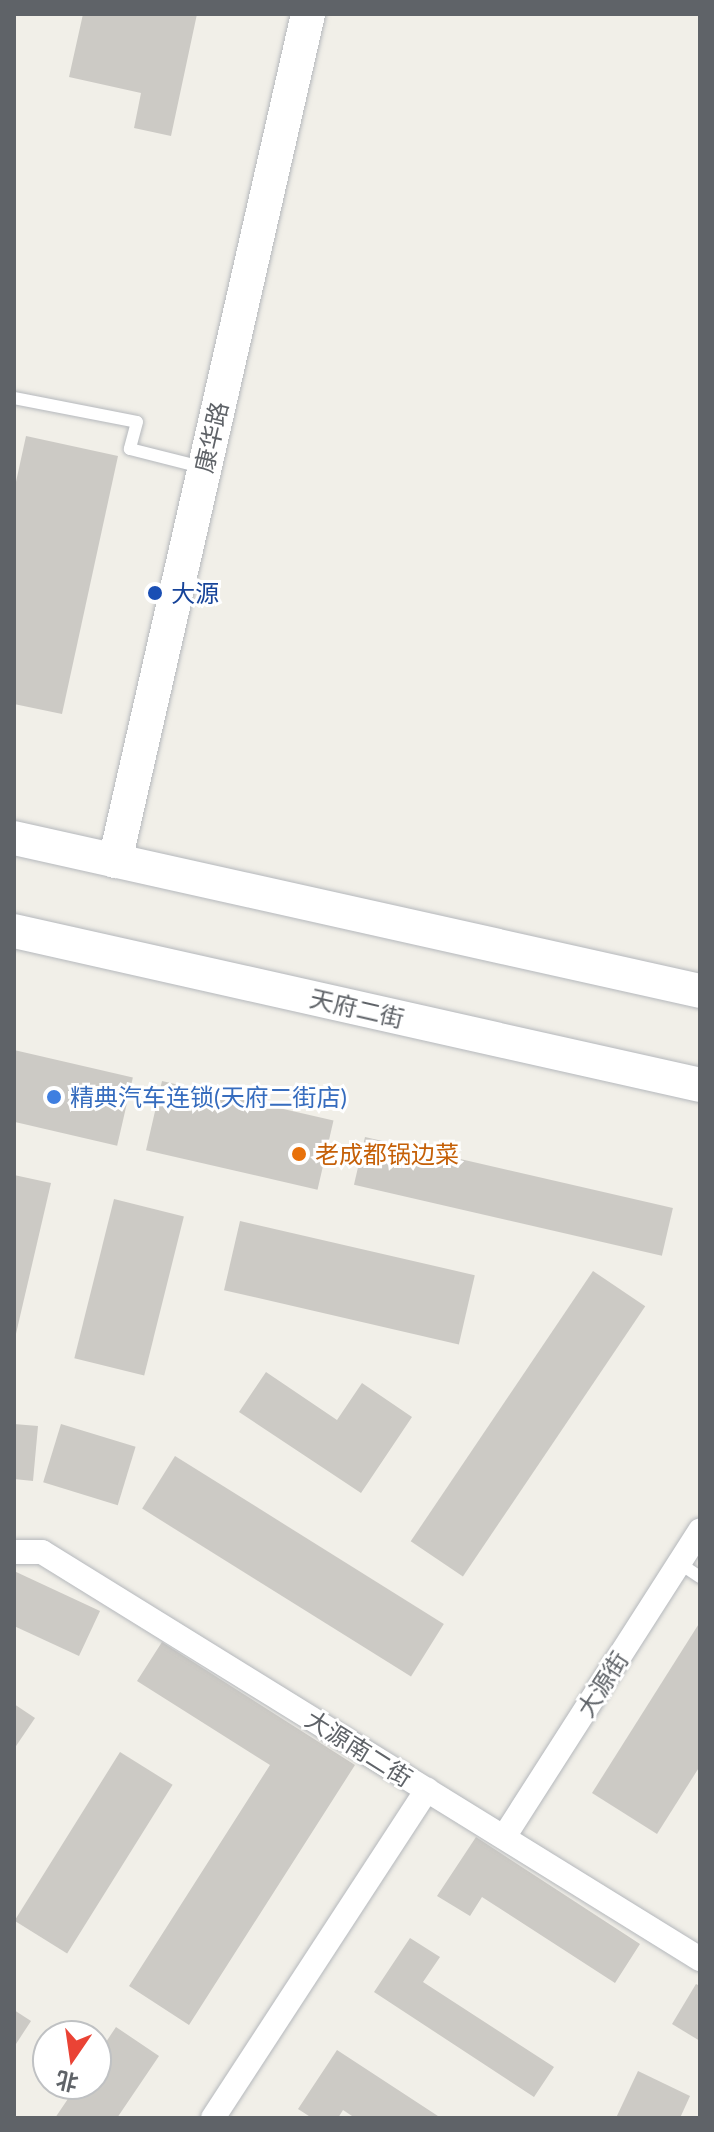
<!DOCTYPE html>
<html>
<head>
<meta charset="utf-8">
<style>
  body { margin:0 }
  #map { position:relative; width:714px; height:2132px; overflow:hidden; background:#f1efe8; font-family:Lato,"Noto Sans SC",sans-serif }
  div>[style] { position:absolute }
  .building>* { inset:0; background:#cccac5; transform-origin:0 0 }
  .roads { filter:drop-shadow(0 0 2px #b5b8bc) drop-shadow(0 0 2px #b5b8bc) }
  .lane>* { height:12px; margin:-6px; padding:0 6px; transform-origin:6px; border-radius:6px; background:#fff }
  .street>* { height:24px; margin:-12px; padding:0 12px; transform-origin:12px; border-radius:12px; background:#fff }
  .secondary>* { height:34px; margin:-17px; padding:0 17px; transform-origin:17px; border-radius:17px; background:#fff }
  .dots>* { width:22px; height:22px; translate:-50% -50%; box-sizing:border-box; border:4px solid #fff; border-radius:50% }
  span { translate:-50% -50%; white-space:nowrap; text-align:center; line-height:1.15; -webkit-text-stroke:6px #fff; paint-order:stroke }
  .street-label { font-size:24px; color:#5f6368 }
  .transit-label { font-size:24px; color:#164399 }
  .left { translate:0 -50%; text-align:left }
  .shop-label { font-size:24px; color:#366cbe }
  .food-label { font-size:24px; color:#c56008 }
  .frame { position:absolute; inset:0; border:16px solid #5f6368; pointer-events:none }
  .north { position:absolute; left:32px; top:2020px; width:80px; height:80px; box-sizing:border-box; background:#fff; border:2px solid #bfc1c3; border-radius:50%; rotate:193deg; font-size:22px; font-weight:700; line-height:32px; text-align:center; color:#5f6368 }
  .north::after { content:''; display:block; margin:auto; width:28px; height:36px; background:#ea4335; clip-path:polygon(50% 0,100% 100%,50% 72%,0 100%) }
</style>
</head>
<body>
<div id="map">
  <div class="building">
    <div style="clip-path:polygon(83px 14px,197px 14px,171px 136px,134px 128px,141px 93px,69px 77px)"></div>
    <div style="clip-path:polygon(26px 436px,118px 456px,62px 714px,14px 704px,14px 491px)"></div>
    <div style="left:14px;top:1050px;width:122px;height:70px;rotate:13deg"></div>
    <div style="left:162px;top:1081px;width:176px;height:71px;rotate:13deg"></div>
    <div style="left:365px;top:1137px;width:316px;height:49px;rotate:13deg"></div>
    <div style="clip-path:polygon(14px 1175px,51px 1183px,15px 1338px,14px 1338px)"></div>
    <div style="left:114px;top:1199px;width:72px;height:164px;rotate:14deg"></div>
    <div style="left:240px;top:1221px;width:241px;height:71px;rotate:13deg"></div>
    <div style="left:593px;top:1271px;width:63px;height:326px;rotate:34deg"></div>
    <div style="clip-path:polygon(266px 1372px,337px 1420px,362px 1383px,412px 1417px,361px 1493px,239px 1412px)"></div>
    <div style="clip-path:polygon(14px 1424px,38px 1426px,33px 1481px,14px 1479px)"></div>
    <div style="left:61px;top:1424px;width:78px;height:61px;rotate:17deg"></div>
    <div style="left:175px;top:1456px;width:317px;height:62px;rotate:32deg"></div>
    <div style="clip-path:polygon(14px 1571px,100px 1611px,79px 1656px,14px 1626px)"></div>
    <div style="clip-path:polygon(700px 1622px,700px 1766px,657px 1834px,592px 1793px)"></div>
    <div style="clip-path:polygon(162px 1642px,355px 1765px,189px 2025px,129px 1986px,270px 1765px,137px 1681px)"></div>
    <div style="clip-path:polygon(14px 1704px,35px 1718px,14px 1749px)"></div>
    <div style="left:120px;top:1752px;width:62px;height:199px;rotate:32deg"></div>
    <div style="clip-path:polygon(476px 1837px,640px 1944px,615px 1983px,482px 1897px,470px 1916px,437px 1896px)"></div>
    <div style="clip-path:polygon(410px 1938px,440px 1957px,423px 1982px,554px 2067px,534px 2097px,374px 1992px)"></div>
    <div style="clip-path:polygon(696px 1984px,700px 1986px,700px 2041px,672px 2024px)"></div>
    <div style="clip-path:polygon(14px 2010px,31px 2021px,14px 2047px)"></div>
    <div style="clip-path:polygon(116px 2027px,159px 2056px,117px 2118px,55px 2118px,78px 2084px,96px 2084px,96px 2057px)"></div>
    <div style="clip-path:polygon(337px 2050px,441px 2118px,355px 2118px,343px 2110px,338px 2118px,312px 2118px,298px 2109px)"></div>
    <div style="clip-path:polygon(638px 2071px,690px 2096px,680px 2118px,616px 2118px)"></div>
  </div>
  <div class="roads">
    <div class="lane">
      <div style="left:14px;top:398px;width:125px;rotate:11deg"></div>
      <div style="left:137px;top:422px;width:28px;rotate:105deg"></div>
      <div style="left:130px;top:449px;width:73px;rotate:14.2deg"></div>
      <div style="left:679px;top:1563px;width:25px;rotate:34deg"></div>
    </div>
    <div class="street">
      <div style="left:14px;top:1552px;width:28px"></div>
      <div style="left:42px;top:1552px;width:774px;rotate:31.74deg"></div>
      <div style="left:504px;top:1837px;width:364px;rotate:-57.4deg"></div>
      <div style="left:213px;top:2118px;width:392px;rotate:-56.9deg"></div>
    </div>
    <div class="secondary">
      <div style="left:14px;top:838px;width:703px;rotate:12.57deg"></div>
      <div style="left:115px;top:861px;width:869px;rotate:-77.16deg"></div>
      <div style="left:14px;top:931px;width:703px;rotate:12.65deg"></div>
    </div>
  </div>
  <div class="dots">
    <div style="left:155px;top:593px;background:#1a4fb4"></div>
    <div style="left:54px;top:1097px;background:#3f7fe0"></div>
    <div style="left:299px;top:1154px;background:#e8710a"></div>
  </div>
  <div class="street-label">
    <span style="left:211px;top:437px;rotate:-77deg">康华路</span>
    <span style="left:357px;top:1008px;rotate:13deg">天府二街</span>
    <span style="left:602px;top:1684px;rotate:-57deg">大源街</span>
    <span style="left:359px;top:1748px;rotate:32deg">大源南二街</span>
  </div>
  <div class="transit-label">
    <span class="left" style="left:171px;top:593px">大源</span>
  </div>
  <div class="shop-label">
    <span class="left" style="left:70px;top:1097px">精典汽车连锁(天府二街店)</span>
  </div>
  <div class="food-label">
    <span class="left" style="left:315px;top:1154px">老成都锅边菜</span>
  </div>
  <div class="frame"></div>
  <div class="north">北</div>
</div>
</body>
</html>
